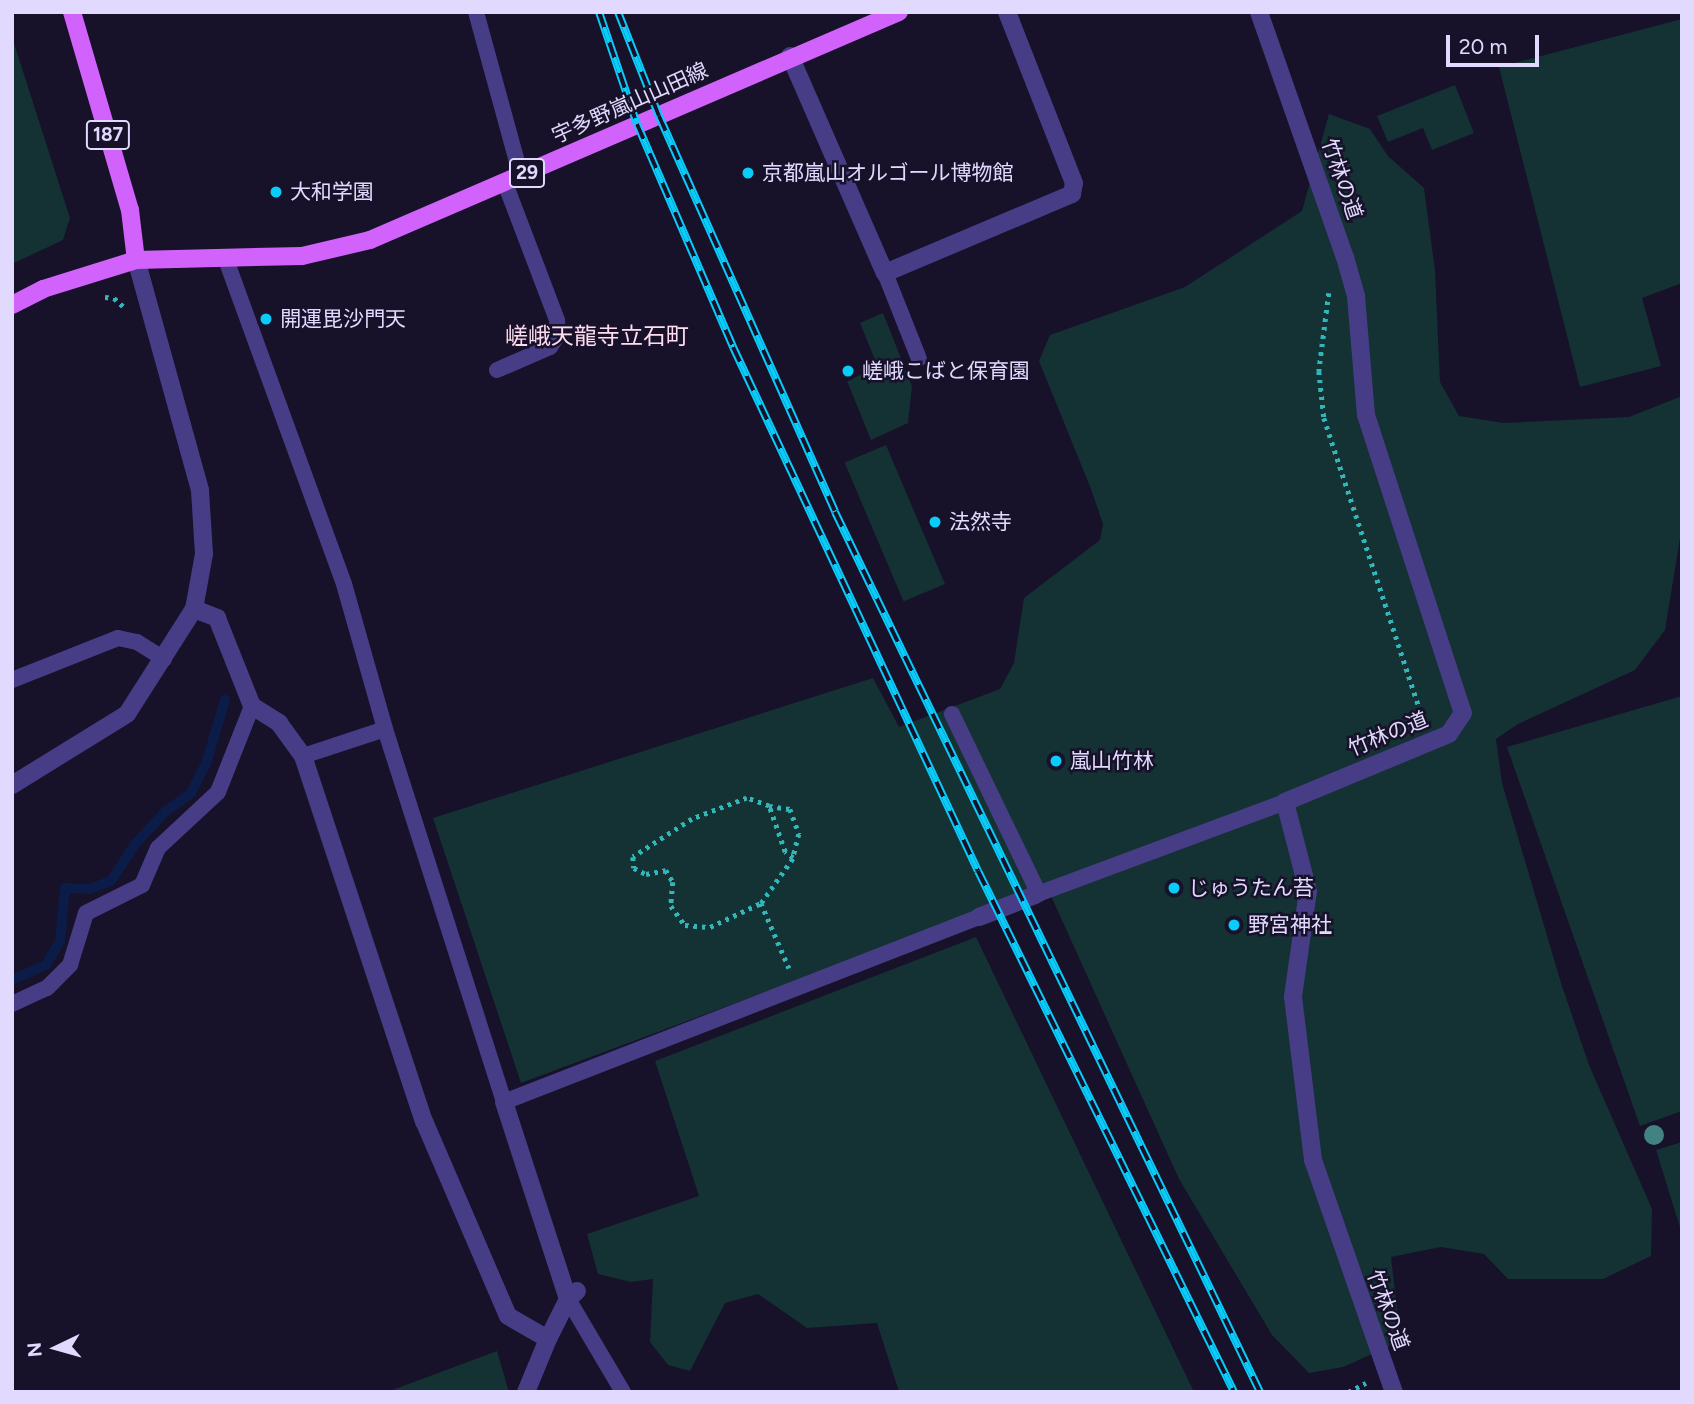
<!DOCTYPE html>
<html>
<head>
<meta charset="utf-8">
<style>
  body { margin:0 }
  #map { position:relative; width:1694px; height:1404px; overflow:hidden; background:#171129; font-family:Figtree,"Noto Sans JP",sans-serif }
  div>[style] { position:absolute }
  .green>* { inset:0; background:#143133; transform-origin:0 0 }
  .stream>* { height:10px; margin:-5px; padding:0 5px; transform-origin:5px; border-radius:5px; background:#0c1c48 }
  .path>* { height:4.5px; margin-top:-2.25px; transform-origin:0; background:repeating-linear-gradient(90deg,#32b6ba 0 3.5px,transparent 0 8.5px) }
  .service>* { height:16px; margin:-8px; padding:0 8px; transform-origin:8px; border-radius:8px; background:#473d87 }
  .pedestrian>* { height:18px; margin:-9px; padding:0 9px; transform-origin:9px; border-radius:9px; background:#473d87 }
  .minor>* { height:18px; margin:-9px; padding:0 9px; transform-origin:9px; border-radius:9px; background:#473d87 }
  .primary>* { height:18px; margin:-9px; padding:0 9px; transform-origin:9px; border-radius:9px; background:#d163fc }
  .rail>* { height:8px; margin-top:-4px; transform-origin:0; background:repeating-linear-gradient(90deg,#171129 0 16px,#09ccfb 0 32px); box-sizing:border-box; border-block:2px solid #09ccfb }
  .trees>* { width:20px; height:20px; margin:-10px; border-radius:50%; background:#428283 }
  .dots>* { width:19px; height:19px; translate:-50% -50%; box-sizing:border-box; border:4px solid #171129; border-radius:50% }
  span { translate:-50% -50%; white-space:nowrap; text-align:center; line-height:1.15; -webkit-text-stroke:5px #171129; paint-order:stroke }
  .shield-label span { padding:2px 5px; background:#171129; border:2px solid; border-radius:5px; -webkit-text-stroke-width:0 }
  .shield-label { font-size:19px; color:#e1dafe; font-weight:700 }
  .street-label { font-size:21px; color:#e1dafe }
  .poi-label { font-size:21px; color:#e1dafe }
  .left { translate:0 -50%; text-align:left }
  .neighbourhood-label { font-size:23px; color:#fedcef }
  .frame { position:absolute; inset:0; border:14px solid #e1dafe; pointer-events:none }
  .north { position:absolute; left:21px; top:1313px; width:70px; height:70px; -webkit-text-stroke:5px #171129; paint-order:stroke; rotate:265deg; font-size:19px; font-weight:700; line-height:28px; text-align:center; color:#e1dafe }
  .north::after { content:''; display:block; margin:auto; width:24px; height:32px; background:#e1dafe; clip-path:polygon(50% 0,100% 100%,50% 72%,0 100%) }
  .scale { position:absolute; left:1446px; top:35px; width:93px; height:32px; box-sizing:border-box; border:4px solid #e1dafe; border-top:0; padding-left:9px; font-size:21px; line-height:24px; white-space:nowrap; color:#e1dafe; -webkit-text-stroke:5px #171129; paint-order:stroke }
</style>
</head>
<body>
<div id="map">
  <div class="green">
    <div style="clip-path:polygon(1682px 19px,1682px 283px,1642px 298px,1661px 366px,1580px 387px,1499px 67px)"></div>
    <div style="clip-path:polygon(12px 37px,70px 218px,63px 240px,12px 264px)"></div>
    <div style="clip-path:polygon(1455px 85px,1474px 133px,1432px 150px,1423px 128px,1388px 142px,1377px 116px)"></div>
    <div style="clip-path:polygon(1329px 114px,1370px 129px,1388px 156px,1424px 188px,1435px 270px,1440px 382px,1459px 416px,1504px 423px,1629px 417px,1682px 396px,1682px 526px,1665px 630px,1635px 670px,1518px 724px,1496px 739px,1502px 783px,1561px 983px,1589px 1065px,1652px 1209px,1651px 1256px,1603px 1279px,1508px 1279px,1484px 1254px,1441px 1247px,1391px 1257px,1401px 1341px,1343px 1367px,1309px 1373px,1272px 1335px,1179px 1179px,1047px 887px,521px 1083px,433px 818px,873px 678px,899px 727px,1000px 689px,1014px 663px,1024px 598px,1100px 540px,1103px 524px,1091px 489px,1039px 361px,1050px 335px,1185px 287px,1302px 211px)"></div>
    <div style="clip-path:polygon(883px 313px,912px 386px,908px 423px,871px 440px,847px 381px,878px 367px,860px 323px)"></div>
    <div style="left:886px;top:445px;width:151px;height:45px;rotate:67deg"></div>
    <div style="clip-path:polygon(1682px 696px,1682px 1111px,1640px 1126px,1507px 747px)"></div>
    <div style="clip-path:polygon(976px 937px,1194px 1392px,899px 1392px,877px 1323px,807px 1328px,758px 1294px,725px 1303px,690px 1371px,668px 1365px,650px 1342px,653px 1279px,631px 1282px,598px 1274px,587px 1234px,699px 1196px,655px 1061px)"></div>
    <div style="clip-path:polygon(1682px 1142px,1682px 1234px,1656px 1150px)"></div>
    <div style="clip-path:polygon(497px 1351px,509px 1392px,387px 1392px)"></div>
  </div>
  <div class="stream">
    <div style="left:12px;top:980px;width:37px;rotate:-24deg"></div>
    <div style="left:46px;top:965px;width:28px;rotate:-60deg"></div>
    <div style="left:60px;top:941px;width:53px;rotate:-84.6deg"></div>
    <div style="left:65px;top:888px;width:25px;rotate:2deg"></div>
    <div style="left:90px;top:889px;width:22px;rotate:-21deg"></div>
    <div style="left:111px;top:881px;width:45px;rotate:-56.7deg"></div>
    <div style="left:136px;top:843px;width:42px;rotate:-46.9deg"></div>
    <div style="left:165px;top:812px;width:32px;rotate:-36deg"></div>
    <div style="left:191px;top:793px;width:33px;rotate:-63deg"></div>
    <div style="left:206px;top:764px;width:67px;rotate:-73.5deg"></div>
  </div>
  <div class="path">
    <div style="left:1329px;top:293px;width:79px;rotate:97.3deg"></div>
    <div style="left:1319px;top:371px;width:47px;rotate:83.9deg"></div>
    <div style="left:1324px;top:418px;width:317px;rotate:71.8deg"></div>
    <div style="left:105px;top:297px;width:9px;rotate:6deg"></div>
    <div style="left:114px;top:298px;width:13px;rotate:42deg"></div>
    <div style="left:769px;top:806px;width:21px;rotate:8deg"></div>
    <div style="left:790px;top:809px;width:27px;rotate:70deg"></div>
    <div style="left:799px;top:834px;width:25px;rotate:104deg"></div>
    <div style="left:761px;top:903px;width:55px;rotate:-54.6deg"></div>
    <div style="left:793px;top:858px;width:10px;rotate:-143deg"></div>
    <div style="left:785px;top:852px;width:49px;rotate:-109.2deg"></div>
    <div style="left:769px;top:806px;width:23px;rotate:-160deg"></div>
    <div style="left:747px;top:798px;width:59px;rotate:159.1deg"></div>
    <div style="left:692px;top:819px;width:70px;rotate:147.2deg"></div>
    <div style="left:633px;top:857px;width:11px;rotate:85deg"></div>
    <div style="left:634px;top:868px;width:13px;rotate:27deg"></div>
    <div style="left:646px;top:874px;width:20px;rotate:-11deg"></div>
    <div style="left:666px;top:870px;width:14px;rotate:60deg"></div>
    <div style="left:673px;top:882px;width:24px;rotate:95deg"></div>
    <div style="left:671px;top:906px;width:24px;rotate:54deg"></div>
    <div style="left:685px;top:925px;width:25px;rotate:5deg"></div>
    <div style="left:710px;top:927px;width:56px;rotate:-25.2deg"></div>
    <div style="left:761px;top:903px;width:71px;rotate:66.7deg"></div>
    <div style="left:1348px;top:1392px;width:20px;rotate:-27deg"></div>
  </div>
  <div class="service">
    <div style="left:476px;top:12px;width:170px;rotate:74.7deg"></div>
    <div style="left:225px;top:257px;width:348px;rotate:70deg"></div>
    <div style="left:344px;top:584px;width:151px;rotate:74.2deg"></div>
    <div style="left:385px;top:729px;width:392px;rotate:72.3deg"></div>
    <div style="left:504px;top:1102px;width:510px;rotate:-21.28deg"></div>
    <div style="left:885px;top:273px;width:92px;rotate:68.4deg"></div>
    <div style="left:497px;top:370px;width:58px;rotate:-23.5deg"></div>
    <div style="left:550px;top:347px;width:14px;rotate:-56deg"></div>
    <div style="left:558px;top:335px;width:15px;rotate:-94deg"></div>
    <div style="left:557px;top:320px;width:147px;rotate:-110.8deg"></div>
    <div style="left:12px;top:680px;width:114px;rotate:-21.6deg"></div>
    <div style="left:118px;top:638px;width:19px;rotate:12deg"></div>
    <div style="left:137px;top:642px;width:32px;rotate:32deg"></div>
    <div style="left:952px;top:714px;width:200px;rotate:64.2deg"></div>
    <div style="left:303px;top:756px;width:86px;rotate:-18.2deg"></div>
    <div style="left:1035px;top:895px;width:267px;rotate:-20.4deg"></div>
    <div style="left:12px;top:1004px;width:38px;rotate:-25deg"></div>
    <div style="left:47px;top:988px;width:33px;rotate:-45deg"></div>
    <div style="left:70px;top:965px;width:54px;rotate:-72.9deg"></div>
    <div style="left:86px;top:913px;width:63px;rotate:-26.6deg"></div>
    <div style="left:142px;top:885px;width:40px;rotate:-66.6deg"></div>
    <div style="left:158px;top:848px;width:82px;rotate:-43deg"></div>
    <div style="left:218px;top:792px;width:92px;rotate:-68.4deg"></div>
    <div style="left:568px;top:1299px;width:108px;rotate:59.4deg"></div>
  </div>
  <div class="pedestrian">
    <div style="left:979px;top:917px;width:60px;rotate:-21.4deg"></div>
  </div>
  <div class="minor">
    <div style="left:1259px;top:12px;width:260px;rotate:70.7deg"></div>
    <div style="left:1345px;top:257px;width:41px;rotate:74.2deg"></div>
    <div style="left:1356px;top:296px;width:119px;rotate:85.2deg"></div>
    <div style="left:1366px;top:415px;width:313px;rotate:72deg"></div>
    <div style="left:1463px;top:713px;width:25px;rotate:124deg"></div>
    <div style="left:1449px;top:734px;width:178px;rotate:157.5deg"></div>
    <div style="left:1285px;top:802px;width:92px;rotate:75.5deg"></div>
    <div style="left:1308px;top:891px;width:107px;rotate:98.1deg"></div>
    <div style="left:1293px;top:997px;width:164px;rotate:83deg"></div>
    <div style="left:1313px;top:1160px;width:246px;rotate:70.8deg"></div>
    <div style="left:790px;top:56px;width:237px;rotate:66.4deg"></div>
    <div style="left:885px;top:273px;width:203px;rotate:-22.9deg"></div>
    <div style="left:1072px;top:194px;width:11px;rotate:-80deg"></div>
    <div style="left:1074px;top:183px;width:184px;rotate:-111.4deg"></div>
    <div style="left:194px;top:609px;width:25px;rotate:21deg"></div>
    <div style="left:217px;top:618px;width:95px;rotate:68.3deg"></div>
    <div style="left:252px;top:706px;width:32px;rotate:32deg"></div>
    <div style="left:279px;top:723px;width:41px;rotate:54deg"></div>
    <div style="left:303px;top:756px;width:385px;rotate:71.7deg"></div>
    <div style="left:424px;top:1121px;width:212px;rotate:66.7deg"></div>
    <div style="left:508px;top:1316px;width:46px;rotate:29.9deg"></div>
    <div style="left:548px;top:1339px;width:45px;rotate:-63.4deg"></div>
    <div style="left:568px;top:1299px;width:12px;rotate:-42deg"></div>
    <div style="left:12px;top:785px;width:135px;rotate:-31.7deg"></div>
    <div style="left:127px;top:714px;width:125px;rotate:-57.5deg"></div>
    <div style="left:194px;top:609px;width:56px;rotate:-79.7deg"></div>
    <div style="left:204px;top:554px;width:64px;rotate:-93.6deg"></div>
    <div style="left:200px;top:490px;width:239px;rotate:-105.5deg"></div>
    <div style="left:504px;top:1102px;width:207px;rotate:72deg"></div>
    <div style="left:526px;top:1392px;width:57px;rotate:-67.5deg"></div>
  </div>
  <div class="primary">
    <div style="left:72px;top:12px;width:206px;rotate:73.7deg"></div>
    <div style="left:130px;top:210px;width:50px;rotate:83.2deg"></div>
    <div style="left:12px;top:305px;width:35px;rotate:-27deg"></div>
    <div style="left:43px;top:289px;width:97px;rotate:-17.3deg"></div>
    <div style="left:136px;top:260px;width:166px;rotate:-1.4deg"></div>
    <div style="left:302px;top:256px;width:70px;rotate:-13.2deg"></div>
    <div style="left:370px;top:240px;width:576px;rotate:-23.32deg"></div>
  </div>
  <div class="rail">
    <div style="left:599px;top:12px;width:118px;rotate:71.3deg"></div>
    <div style="left:637px;top:124px;width:243px;rotate:66.7deg"></div>
    <div style="left:733px;top:347px;width:578px;rotate:64.94deg"></div>
    <div style="left:978px;top:871px;width:580px;rotate:63.83deg"></div>
    <div style="left:618px;top:12px;width:112px;rotate:68.5deg"></div>
    <div style="left:659px;top:116px;width:433px;rotate:66deg"></div>
    <div style="left:835px;top:512px;width:977px;rotate:64.22deg"></div>
  </div>
  <div class="trees">
    <div style="left:1654px;top:1135px"></div>
  </div>
  <div class="dots">
    <div style="left:748px;top:173px;background:#09ccfb"></div>
    <div style="left:276px;top:192px;background:#09ccfb"></div>
    <div style="left:266px;top:319px;background:#09ccfb"></div>
    <div style="left:848px;top:371px;background:#09ccfb"></div>
    <div style="left:935px;top:522px;background:#09ccfb"></div>
    <div style="left:1056px;top:761px;background:#09ccfb"></div>
    <div style="left:1174px;top:888px;background:#09ccfb"></div>
    <div style="left:1234px;top:925px;background:#09ccfb"></div>
  </div>
  <div class="shield-label">
    <span style="left:108px;top:135px">187</span>
    <span style="left:527px;top:173px">29</span>
  </div>
  <div class="street-label">
    <span style="left:630px;top:103px;rotate:-24deg">宇多野嵐山山田線</span>
    <span style="left:1342px;top:179px;rotate:71deg">竹林の道</span>
    <span style="left:1388px;top:734px;rotate:-22deg">竹林の道</span>
    <span style="left:1388px;top:1310px;rotate:70deg">竹林の道</span>
  </div>
  <div class="poi-label">
    <span class="left" style="left:762px;top:173px">京都嵐山オルゴール博物館</span>
    <span class="left" style="left:290px;top:192px">大和学園</span>
    <span class="left" style="left:280px;top:319px">開運毘沙門天</span>
    <span class="left" style="left:862px;top:371px">嵯峨こばと保育園</span>
    <span class="left" style="left:949px;top:522px">法然寺</span>
    <span class="left" style="left:1070px;top:761px">嵐山竹林</span>
    <span class="left" style="left:1188px;top:888px">じゅうたん苔</span>
    <span class="left" style="left:1248px;top:925px">野宮神社</span>
  </div>
  <div class="neighbourhood-label">
    <span style="left:597px;top:336px">嵯峨天龍寺立石町</span>
  </div>
  <div class="frame"></div>
  <div class="north">N</div>
  <div class="scale">20 m</div>
</div>
</body>
</html>
